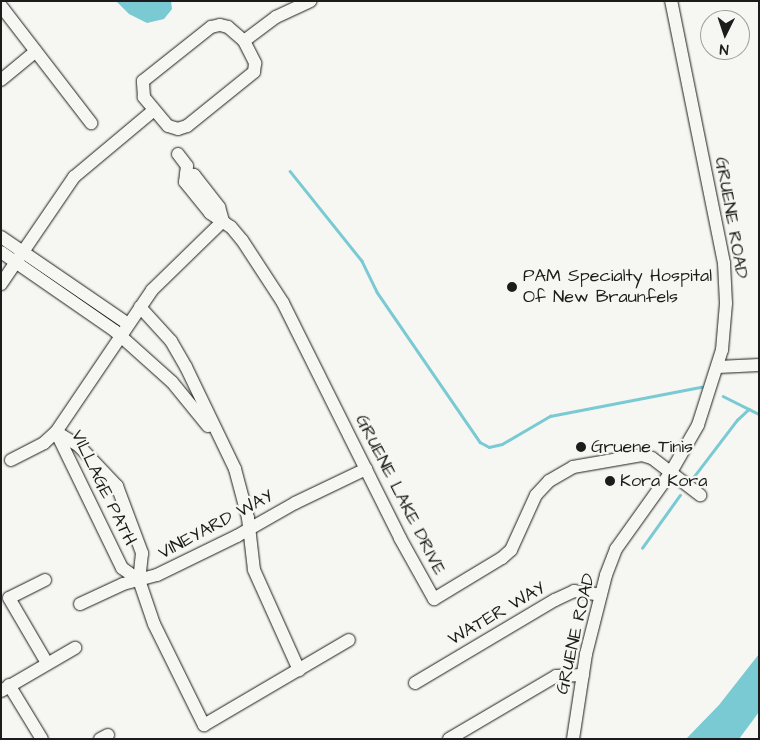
<!DOCTYPE html>
<html>
<head>
<meta charset="utf-8">
<style>
  body { margin:0 }
  #map { position:relative; width:760px; height:740px; overflow:hidden; background:#f6f6f2; font-family:"Architects Daughter",sans-serif }
  div>[style] { position:absolute }
  .water>* { inset:0; background:#79cad3 }
  .stream>* { height:2.5px; margin:-1.25px; padding:0 1.25px; transform-origin:1.25px; border-radius:1.25px; background:#79cad3 }
  .roads { filter:drop-shadow(0 0 1px #1c1c1c) drop-shadow(0 0 1px #1c1c1c) }
  .minor>* { height:12px; margin:-6px; padding:0 6px; transform-origin:6px; border-radius:6px; background:#f6f6f2 }
  .dots>* { width:14px; height:14px; translate:-50% -50%; box-sizing:border-box; border:2px solid #f6f6f2; border-radius:50% }
  span { translate:-50% -50%; white-space:nowrap; text-align:center; line-height:1.15; -webkit-text-stroke:4.5px #f6f6f2; paint-order:stroke }
  .street-label { font-size:18px; color:#1c1c1c }
  .poi-label { font-size:18px; color:#1c1c1c }
  .left { translate:0 -50%; text-align:left }
  .frame { position:absolute; inset:0; border:2px solid #1c1c1c; pointer-events:none }
  .north { position:absolute; left:700px; top:10px; width:50px; height:50px; box-sizing:border-box; background:#f6f6f2; border:1px solid #9f9f9c; border-radius:50%; rotate:184deg; font-size:14px; font-weight:700; line-height:20px; text-align:center; color:#1c1c1c }
  .north::after { content:''; display:block; margin:auto; width:18px; height:22px; background:#1c1c1c; clip-path:polygon(50% 0,100% 100%,50% 72%,0 100%) }
</style>
</head>
<body>
<div id="map">
  <div class="water">
    <div style="clip-path:polygon(116px 1px,171px 1px,172px 9px,164px 19px,147px 23px,129px 14px)"></div>
    <div style="clip-path:polygon(759px 654px,759px 712px,739px 739px,686px 739px,719px 705px)"></div>
  </div>
  <div class="stream">
    <div style="left:290px;top:171px;width:115px;rotate:51.3deg"></div>
    <div style="left:362px;top:261px;width:34px;rotate:64deg"></div>
    <div style="left:377px;top:292px;width:182px;rotate:55.5deg"></div>
    <div style="left:480px;top:442px;width:10px;rotate:29deg"></div>
    <div style="left:489px;top:447px;width:13px;rotate:-13deg"></div>
    <div style="left:502px;top:444px;width:56px;rotate:-30.3deg"></div>
    <div style="left:550px;top:416px;width:154px;rotate:-10.9deg"></div>
    <div style="left:723px;top:396px;width:40px;rotate:26.6deg"></div>
    <div style="left:692px;top:479px;width:74px;rotate:-52.7deg"></div>
    <div style="left:737px;top:420px;width:16px;rotate:-43deg"></div>
    <div style="left:642px;top:548px;width:65px;rotate:-54.4deg"></div>
  </div>
  <div class="roads">
    <div class="minor">
      <div style="left:1px;top:6px;width:148px;rotate:52.4deg"></div>
      <div style="left:220px;top:25px;width:8px;rotate:14deg"></div>
      <div style="left:228px;top:27px;width:21px;rotate:41deg"></div>
      <div style="left:244px;top:41px;width:25px;rotate:63deg"></div>
      <div style="left:255px;top:63px;width:9px;rotate:96deg"></div>
      <div style="left:254px;top:72px;width:86px;rotate:141.1deg"></div>
      <div style="left:187px;top:126px;width:9px;rotate:162deg"></div>
      <div style="left:178px;top:129px;width:10px;rotate:-163deg"></div>
      <div style="left:168px;top:126px;width:38px;rotate:-130deg"></div>
      <div style="left:144px;top:97px;width:16px;rotate:-94deg"></div>
      <div style="left:143px;top:81px;width:87px;rotate:-38.5deg"></div>
      <div style="left:211px;top:27px;width:9px;rotate:-13deg"></div>
      <div style="left:244px;top:41px;width:40px;rotate:-37deg"></div>
      <div style="left:276px;top:17px;width:38px;rotate:-25deg"></div>
      <div style="left:1px;top:80px;width:45px;rotate:-39.6deg"></div>
      <div style="left:178px;top:154px;width:15px;rotate:53deg"></div>
      <div style="left:187px;top:166px;width:16px;rotate:97deg"></div>
      <div style="left:185px;top:182px;width:40px;rotate:51deg"></div>
      <div style="left:210px;top:213px;width:25px;rotate:34deg"></div>
      <div style="left:231px;top:227px;width:17px;rotate:50deg"></div>
      <div style="left:242px;top:240px;width:75px;rotate:56.9deg"></div>
      <div style="left:283px;top:303px;width:263px;rotate:63.5deg"></div>
      <div style="left:400px;top:538px;width:70px;rotate:60.9deg"></div>
      <div style="left:434px;top:599px;width:79px;rotate:-31.1deg"></div>
      <div style="left:502px;top:558px;width:12px;rotate:-42deg"></div>
      <div style="left:511px;top:550px;width:60px;rotate:-65.6deg"></div>
      <div style="left:536px;top:495px;width:19px;rotate:-47deg"></div>
      <div style="left:549px;top:481px;width:28px;rotate:-30deg"></div>
      <div style="left:573px;top:467px;width:70px;rotate:-9.9deg"></div>
      <div style="left:642px;top:455px;width:10px;rotate:17deg"></div>
      <div style="left:652px;top:458px;width:61px;rotate:37.6deg"></div>
      <div style="left:186px;top:174px;width:8px;rotate:7deg"></div>
      <div style="left:194px;top:175px;width:41px;rotate:52deg"></div>
      <div style="left:219px;top:207px;width:15px;rotate:74deg"></div>
      <div style="left:1px;top:237px;width:154px;rotate:34.4deg"></div>
      <div style="left:1px;top:252px;width:139px;rotate:34.7deg"></div>
      <div style="left:115px;top:331px;width:76px;rotate:41.8deg"></div>
      <div style="left:172px;top:382px;width:57px;rotate:50.7deg"></div>
      <div style="left:1px;top:284px;width:130px;rotate:-55.7deg"></div>
      <div style="left:74px;top:177px;width:103px;rotate:-39.9deg"></div>
      <div style="left:140px;top:307px;width:46px;rotate:47.6deg"></div>
      <div style="left:171px;top:341px;width:30px;rotate:60deg"></div>
      <div style="left:186px;top:367px;width:113px;rotate:64.3deg"></div>
      <div style="left:235px;top:469px;width:51px;rotate:75.1deg"></div>
      <div style="left:248px;top:518px;width:52px;rotate:83.4deg"></div>
      <div style="left:254px;top:570px;width:110px;rotate:65.8deg"></div>
      <div style="left:718px;top:367px;width:41px;rotate:-2.8deg"></div>
      <div style="left:56px;top:432px;width:26px;rotate:31deg"></div>
      <div style="left:78px;top:445px;width:57px;rotate:46.4deg"></div>
      <div style="left:117px;top:486px;width:72px;rotate:69.5deg"></div>
      <div style="left:142px;top:553px;width:27px;rotate:96deg"></div>
      <div style="left:139px;top:580px;width:46px;rotate:71.2deg"></div>
      <div style="left:154px;top:624px;width:113px;rotate:63.7deg"></div>
      <div style="left:204px;top:725px;width:168px;rotate:-30.4deg"></div>
      <div style="left:56px;top:432px;width:151px;rotate:64.1deg"></div>
      <div style="left:122px;top:568px;width:21px;rotate:35deg"></div>
      <div style="left:11px;top:460px;width:37px;rotate:-27deg"></div>
      <div style="left:44px;top:443px;width:16px;rotate:-43deg"></div>
      <div style="left:56px;top:432px;width:171px;rotate:-55.9deg"></div>
      <div style="left:152px;top:290px;width:99px;rotate:-44.2deg"></div>
      <div style="left:45px;top:580px;width:40px;rotate:153.4deg"></div>
      <div style="left:9px;top:598px;width:75px;rotate:59.7deg"></div>
      <div style="left:80px;top:604px;width:47px;rotate:-24.9deg"></div>
      <div style="left:123px;top:584px;width:35px;rotate:-15deg"></div>
      <div style="left:157px;top:575px;width:89px;rotate:-26deg"></div>
      <div style="left:237px;top:536px;width:67px;rotate:-29.6deg"></div>
      <div style="left:295px;top:503px;width:79px;rotate:-25.6deg"></div>
      <div style="left:415px;top:683px;width:163px;rotate:-30.7deg"></div>
      <div style="left:555px;top:600px;width:21px;rotate:-25deg"></div>
      <div style="left:574px;top:591px;width:27px;rotate:8deg"></div>
      <div style="left:9px;top:685px;width:63px;rotate:58.6deg"></div>
      <div style="left:1px;top:691px;width:86px;rotate:-30.2deg"></div>
      <div style="left:100px;top:739px;width:9px;rotate:-27deg"></div>
      <div style="left:449px;top:739px;width:124px;rotate:-30.5deg"></div>
      <div style="left:556px;top:676px;width:27px;rotate:-2deg"></div>
      <div style="left:573px;top:739px;width:86px;rotate:-81.3deg"></div>
      <div style="left:586px;top:654px;width:81px;rotate:-75.8deg"></div>
      <div style="left:606px;top:575px;width:28px;rotate:-69deg"></div>
      <div style="left:616px;top:549px;width:95px;rotate:-54.5deg"></div>
      <div style="left:671px;top:472px;width:54px;rotate:-60.1deg"></div>
      <div style="left:698px;top:425px;width:79px;rotate:-72.3deg"></div>
      <div style="left:722px;top:350px;width:47px;rotate:-85.1deg"></div>
      <div style="left:726px;top:303px;width:40px;rotate:-92.9deg"></div>
      <div style="left:724px;top:263px;width:267px;rotate:-101.4deg"></div>
    </div>
  </div>
  <div class="dots">
    <div style="left:512px;top:287px;background:#1c1c1c"></div>
    <div style="left:581px;top:447px;background:#1c1c1c"></div>
    <div style="left:610px;top:481px;background:#1c1c1c"></div>
  </div>
  <div class="street-label">
    <span style="left:731px;top:218px;rotate:80deg">GRUENE ROAD</span>
    <span style="left:103px;top:488px;rotate:64deg">VILLAGE PATH</span>
    <span style="left:400px;top:495px;rotate:63deg">GRUENE LAKE DRIVE</span>
    <span style="left:216px;top:525px;rotate:-28deg">VINEYARD WAY</span>
    <span style="left:497px;top:614px;rotate:-30deg">WATER WAY</span>
    <span style="left:576px;top:634px;rotate:-77deg">GRUENE ROAD</span>
  </div>
  <div class="poi-label">
    <span class="left" style="left:523px;top:287px">PAM Specialty Hospital<br>Of New Braunfels</span>
    <span class="left" style="left:591px;top:447px">Gruene Tinis</span>
    <span class="left" style="left:620px;top:481px">Kora Kora</span>
  </div>
  <div class="frame"></div>
  <div class="north">N</div>
</div>
</body>
</html>
